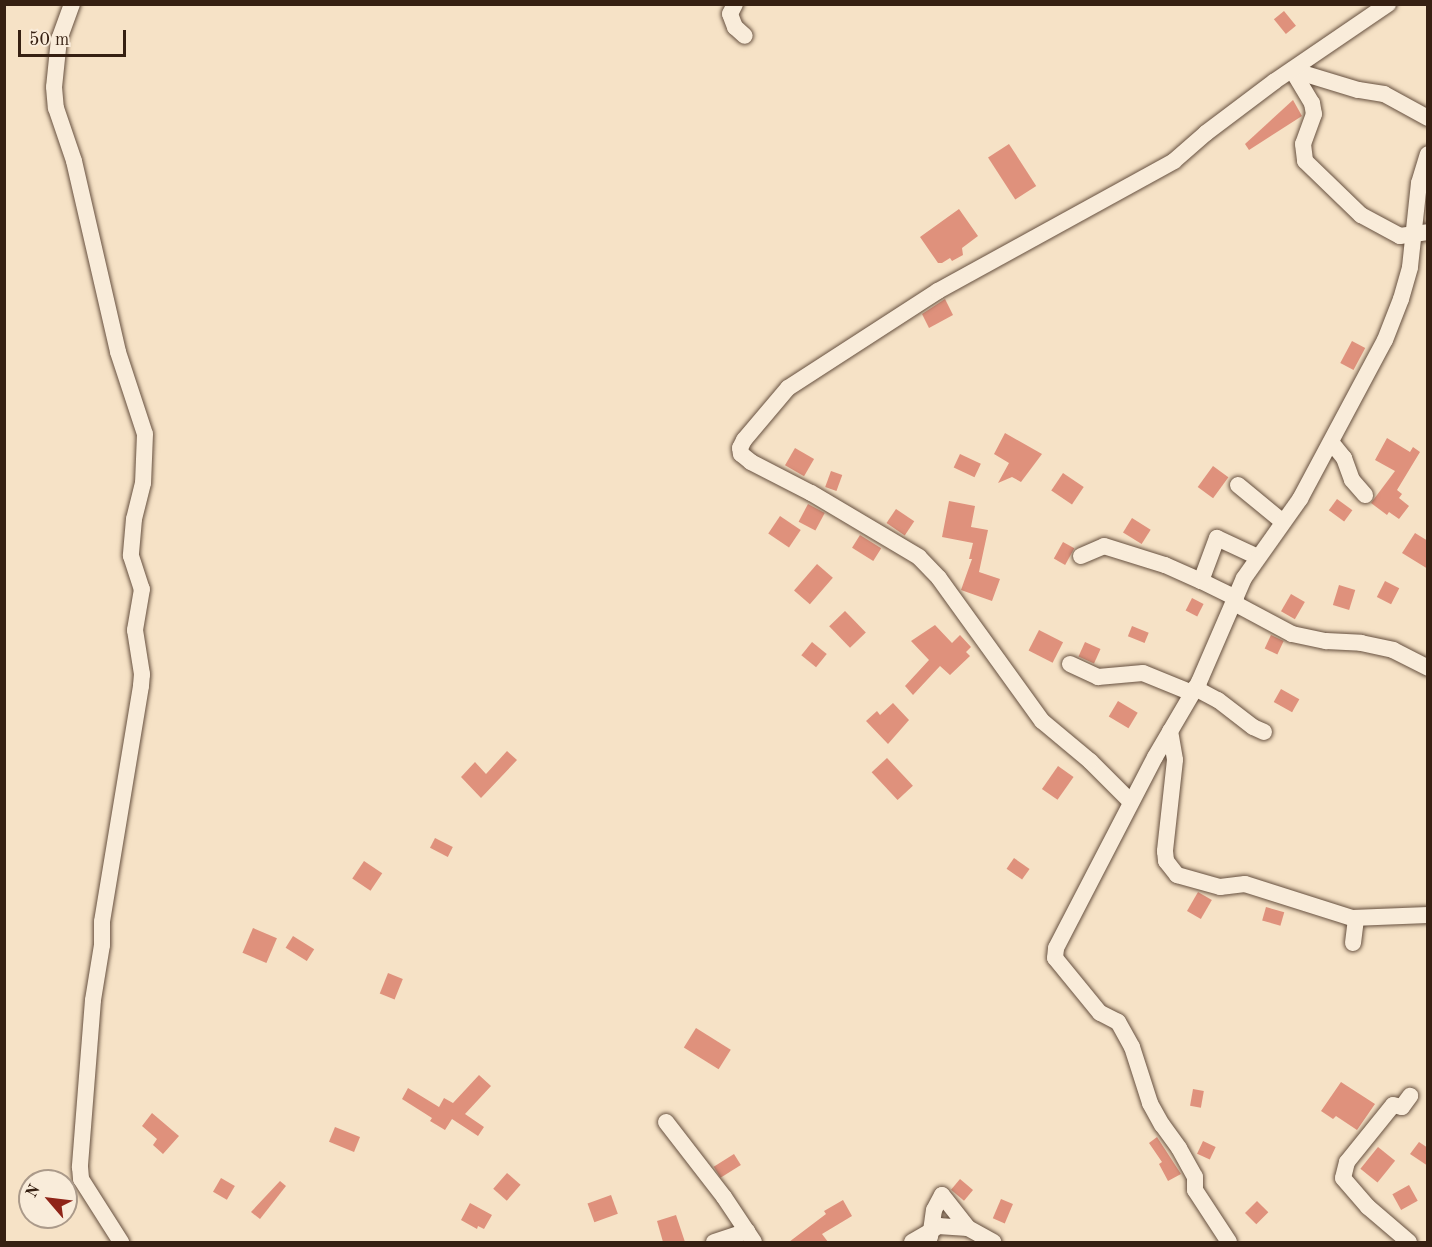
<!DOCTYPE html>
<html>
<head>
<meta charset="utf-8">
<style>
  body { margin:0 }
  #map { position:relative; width:1432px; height:1247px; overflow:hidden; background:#f6e2c6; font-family:"Old Standard TT",serif }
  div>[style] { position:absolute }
  .building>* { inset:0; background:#df917c; transform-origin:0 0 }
  .roads { filter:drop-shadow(0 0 2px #66503f) drop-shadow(0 0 2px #66503f) }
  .street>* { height:16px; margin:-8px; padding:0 8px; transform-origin:8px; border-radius:8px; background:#f9ecda }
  span { translate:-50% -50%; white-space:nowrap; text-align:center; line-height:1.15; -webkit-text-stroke:6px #f9ecda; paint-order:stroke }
  .frame { position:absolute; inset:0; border:6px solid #362012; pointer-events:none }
  .north { position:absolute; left:18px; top:1169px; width:60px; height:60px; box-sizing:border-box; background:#f9ecda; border:2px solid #ab9a8a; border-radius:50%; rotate:298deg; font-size:16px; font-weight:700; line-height:24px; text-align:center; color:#362012 }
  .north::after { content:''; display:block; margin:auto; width:21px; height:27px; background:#8f2418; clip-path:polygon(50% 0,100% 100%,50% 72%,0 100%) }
  .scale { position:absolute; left:18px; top:30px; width:108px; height:27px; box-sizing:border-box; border:3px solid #362012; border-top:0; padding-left:8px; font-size:18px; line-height:21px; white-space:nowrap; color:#362012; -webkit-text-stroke:4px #f9ecda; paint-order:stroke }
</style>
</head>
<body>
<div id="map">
  <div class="building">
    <div style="left:1284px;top:11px;width:19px;height:13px;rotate:51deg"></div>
    <div style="clip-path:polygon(1293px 100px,1302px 116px,1249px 150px,1245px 144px)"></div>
    <div style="left:1009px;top:144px;width:50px;height:25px;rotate:57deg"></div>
    <div style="clip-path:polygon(959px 209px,978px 236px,962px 248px,963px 255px,952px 261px,950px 258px,942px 263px,938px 263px,920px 237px)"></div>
    <div style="clip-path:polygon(945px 299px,953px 315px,929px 328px,922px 314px)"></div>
    <div style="left:1352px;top:341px;width:15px;height:25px;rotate:28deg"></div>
    <div style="clip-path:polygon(1005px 433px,1042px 454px,1021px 482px,1012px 477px,998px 483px,1009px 463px,994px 454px)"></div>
    <div style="clip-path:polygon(1387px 438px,1410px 452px,1413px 447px,1420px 452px,1397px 490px,1402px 494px,1399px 498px,1409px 506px,1399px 519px,1389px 512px,1387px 515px,1371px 503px,1395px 471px,1375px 460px)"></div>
    <div style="left:795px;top:448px;width:22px;height:20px;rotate:30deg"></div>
    <div style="left:960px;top:454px;width:23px;height:15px;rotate:25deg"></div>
    <div style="left:1213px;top:466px;width:19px;height:26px;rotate:36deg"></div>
    <div style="left:831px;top:471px;width:12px;height:17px;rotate:20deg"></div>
    <div style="left:1063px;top:473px;width:25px;height:21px;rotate:34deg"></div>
    <div style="left:1337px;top:499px;width:19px;height:14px;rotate:36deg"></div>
    <div style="clip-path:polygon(949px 501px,975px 506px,971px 527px,988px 530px,979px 572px,1000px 579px,992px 601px,961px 590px,972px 559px,969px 559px,973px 543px,942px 537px)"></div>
    <div style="left:808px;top:504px;width:19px;height:20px;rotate:28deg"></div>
    <div style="left:896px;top:509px;width:22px;height:17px;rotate:34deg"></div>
    <div style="left:780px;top:516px;width:25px;height:21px;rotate:34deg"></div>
    <div style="left:1132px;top:518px;width:22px;height:17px;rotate:32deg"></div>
    <div style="clip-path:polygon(1415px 533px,1428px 541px,1428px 569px,1402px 553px)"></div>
    <div style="left:860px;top:535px;width:25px;height:15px;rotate:32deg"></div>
    <div style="left:1063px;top:542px;width:13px;height:19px;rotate:29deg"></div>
    <div style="left:817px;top:564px;width:21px;height:35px;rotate:41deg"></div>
    <div style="left:1385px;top:581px;width:16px;height:18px;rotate:27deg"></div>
    <div style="left:1339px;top:585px;width:17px;height:21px;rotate:17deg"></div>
    <div style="left:1291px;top:594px;width:16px;height:20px;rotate:30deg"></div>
    <div style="left:1192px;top:598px;width:13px;height:14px;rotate:27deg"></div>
    <div style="left:845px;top:611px;width:30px;height:22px;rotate:46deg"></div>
    <div style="clip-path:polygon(935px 625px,952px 643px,960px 635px,971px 647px,966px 652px,970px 656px,950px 675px,940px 666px,913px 695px,905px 686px,929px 660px,911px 641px)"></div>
    <div style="left:1132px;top:626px;width:18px;height:11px;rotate:22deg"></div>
    <div style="left:1039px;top:630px;width:27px;height:23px;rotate:27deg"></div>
    <div style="left:1271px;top:635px;width:14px;height:15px;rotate:25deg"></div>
    <div style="left:812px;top:642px;width:19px;height:17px;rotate:39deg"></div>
    <div style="left:1085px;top:642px;width:17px;height:16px;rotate:24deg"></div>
    <div style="left:1281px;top:689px;width:21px;height:15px;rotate:29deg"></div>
    <div style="left:1118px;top:701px;width:23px;height:18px;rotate:31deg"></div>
    <div style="clip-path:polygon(893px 703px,909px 720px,888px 744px,866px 721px,877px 711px,880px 715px)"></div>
    <div style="clip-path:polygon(507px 751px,517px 760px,481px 798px,461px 777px,475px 762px,486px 774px)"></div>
    <div style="left:887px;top:758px;width:38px;height:21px;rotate:47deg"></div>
    <div style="left:1058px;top:766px;width:19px;height:28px;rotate:35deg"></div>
    <div style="left:435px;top:838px;width:20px;height:11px;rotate:27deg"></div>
    <div style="left:1014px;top:858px;width:19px;height:13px;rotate:35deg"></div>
    <div style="left:364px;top:861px;width:22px;height:21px;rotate:34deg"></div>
    <div style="left:1198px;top:892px;width:16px;height:22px;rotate:30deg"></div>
    <div style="left:1266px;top:907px;width:19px;height:14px;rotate:16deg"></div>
    <div style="left:253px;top:928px;width:26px;height:27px;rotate:23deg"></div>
    <div style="left:293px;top:936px;width:25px;height:14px;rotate:32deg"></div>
    <div style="left:388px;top:973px;width:16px;height:22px;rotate:22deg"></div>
    <div style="left:696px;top:1028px;width:41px;height:23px;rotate:32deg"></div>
    <div style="clip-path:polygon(479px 1075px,491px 1086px,465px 1114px,484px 1127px,478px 1136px,452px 1119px,445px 1130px,430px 1121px,432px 1118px,402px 1099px,408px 1088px,439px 1107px,444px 1098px,453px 1103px)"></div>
    <div style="clip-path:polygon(1341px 1082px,1375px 1104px,1357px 1130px,1336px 1116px,1333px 1119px,1321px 1111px)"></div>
    <div style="left:1193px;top:1089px;width:11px;height:17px;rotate:10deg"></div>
    <div style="clip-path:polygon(152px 1113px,179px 1136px,163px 1154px,153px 1145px,157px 1139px,142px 1126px)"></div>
    <div style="left:335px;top:1127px;width:27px;height:16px;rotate:22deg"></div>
    <div style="clip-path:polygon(1157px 1137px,1181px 1174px,1168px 1181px,1159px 1164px,1162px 1162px,1149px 1143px)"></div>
    <div style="left:1203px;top:1141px;width:14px;height:14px;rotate:25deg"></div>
    <div style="clip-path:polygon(1419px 1142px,1428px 1148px,1428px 1166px,1410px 1154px)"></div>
    <div style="left:1378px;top:1147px;width:22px;height:28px;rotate:39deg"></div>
    <div style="left:734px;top:1154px;width:13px;height:24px;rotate:58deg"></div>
    <div style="left:507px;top:1173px;width:18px;height:21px;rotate:41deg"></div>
    <div style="left:221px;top:1178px;width:16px;height:16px;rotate:30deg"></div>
    <div style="left:960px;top:1179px;width:17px;height:14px;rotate:40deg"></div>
    <div style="clip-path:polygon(280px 1181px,286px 1186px,260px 1219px,251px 1212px)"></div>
    <div style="left:1409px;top:1185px;width:18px;height:19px;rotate:61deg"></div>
    <div style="left:611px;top:1195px;width:20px;height:25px;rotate:70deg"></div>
    <div style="left:1001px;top:1199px;width:13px;height:21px;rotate:23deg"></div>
    <div style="clip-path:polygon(843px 1200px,852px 1216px,822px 1234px,828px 1242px,789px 1242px,826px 1214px,824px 1211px)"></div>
    <div style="left:1257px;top:1201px;width:16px;height:17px;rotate:45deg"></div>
    <div style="clip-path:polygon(470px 1203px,492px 1215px,484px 1229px,478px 1226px,477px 1229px,461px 1220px)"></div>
    <div style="clip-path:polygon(676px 1215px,685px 1242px,663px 1242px,657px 1221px)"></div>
  </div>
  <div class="roads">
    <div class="street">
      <div style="left:72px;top:4px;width:37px;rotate:110deg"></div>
      <div style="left:59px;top:39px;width:48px;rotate:95.9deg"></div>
      <div style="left:54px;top:87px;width:21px;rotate:85deg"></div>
      <div style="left:56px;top:108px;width:56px;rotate:71.2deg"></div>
      <div style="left:74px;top:161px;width:196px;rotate:77deg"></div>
      <div style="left:118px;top:352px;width:86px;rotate:71.8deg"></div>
      <div style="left:145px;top:434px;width:49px;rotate:92.3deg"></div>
      <div style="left:143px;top:483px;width:37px;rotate:104deg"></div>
      <div style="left:134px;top:519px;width:37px;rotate:95deg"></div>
      <div style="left:131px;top:556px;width:35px;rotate:72deg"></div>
      <div style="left:142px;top:589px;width:42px;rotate:99.7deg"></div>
      <div style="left:135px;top:630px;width:45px;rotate:81deg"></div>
      <div style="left:142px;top:674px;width:12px;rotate:95deg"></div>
      <div style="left:141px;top:686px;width:239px;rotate:99.4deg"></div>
      <div style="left:102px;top:922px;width:23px;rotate:90deg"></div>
      <div style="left:102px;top:945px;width:56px;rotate:99.3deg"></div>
      <div style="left:93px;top:1000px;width:168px;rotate:94.5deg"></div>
      <div style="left:80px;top:1167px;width:12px;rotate:85deg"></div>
      <div style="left:81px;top:1179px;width:75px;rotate:57.6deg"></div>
      <div style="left:735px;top:4px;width:11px;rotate:117deg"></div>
      <div style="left:730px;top:14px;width:14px;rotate:69deg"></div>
      <div style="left:735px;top:27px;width:13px;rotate:42deg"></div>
      <div style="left:1428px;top:118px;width:50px;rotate:-151.4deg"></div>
      <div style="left:1384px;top:94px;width:26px;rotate:-171deg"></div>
      <div style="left:1358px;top:90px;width:69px;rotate:-163.1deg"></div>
      <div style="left:1292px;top:70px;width:39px;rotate:59deg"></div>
      <div style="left:1312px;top:103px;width:11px;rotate:80deg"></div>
      <div style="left:1314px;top:114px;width:32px;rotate:110deg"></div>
      <div style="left:1303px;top:144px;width:17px;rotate:83deg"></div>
      <div style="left:1305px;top:161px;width:78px;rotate:44deg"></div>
      <div style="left:1361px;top:215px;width:44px;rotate:28.3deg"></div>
      <div style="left:1400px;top:236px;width:28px;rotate:-8deg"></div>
      <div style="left:1331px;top:442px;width:21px;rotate:51deg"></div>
      <div style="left:1344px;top:458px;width:23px;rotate:70deg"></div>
      <div style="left:1352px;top:480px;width:20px;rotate:49deg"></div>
      <div style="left:1238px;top:485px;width:58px;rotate:39.4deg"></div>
      <div style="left:1081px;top:556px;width:25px;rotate:-23deg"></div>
      <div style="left:1104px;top:546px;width:64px;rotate:17.3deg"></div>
      <div style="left:1165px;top:565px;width:39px;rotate:24deg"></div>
      <div style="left:1236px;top:598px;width:39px;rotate:-154deg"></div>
      <div style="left:1201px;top:581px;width:46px;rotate:-69.6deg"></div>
      <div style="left:1217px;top:538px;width:45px;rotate:24.9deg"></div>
      <div style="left:1234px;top:603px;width:66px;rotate:28.1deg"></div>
      <div style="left:1292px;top:634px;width:35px;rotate:12deg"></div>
      <div style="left:1326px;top:641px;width:35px;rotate:3deg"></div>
      <div style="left:1361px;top:643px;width:33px;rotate:12deg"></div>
      <div style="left:1393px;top:650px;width:39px;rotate:27deg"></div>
      <div style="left:1070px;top:664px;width:31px;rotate:25deg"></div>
      <div style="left:1098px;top:677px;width:45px;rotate:-5.1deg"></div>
      <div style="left:1143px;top:673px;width:53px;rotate:22.2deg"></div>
      <div style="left:1195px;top:688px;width:26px;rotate:28deg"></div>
      <div style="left:1218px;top:700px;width:44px;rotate:37.6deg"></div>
      <div style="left:1253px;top:727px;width:12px;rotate:24deg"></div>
      <div style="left:1170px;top:731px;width:29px;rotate:80deg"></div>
      <div style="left:1175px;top:760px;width:92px;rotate:96.3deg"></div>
      <div style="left:1165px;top:851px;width:10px;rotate:84deg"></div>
      <div style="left:1166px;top:861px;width:18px;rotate:52deg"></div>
      <div style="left:1177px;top:875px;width:45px;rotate:15.6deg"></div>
      <div style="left:1220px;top:887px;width:25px;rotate:-7deg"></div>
      <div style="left:1245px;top:884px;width:112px;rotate:17.6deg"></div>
      <div style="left:1352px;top:918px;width:76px;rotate:-2.3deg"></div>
      <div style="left:1131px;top:802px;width:58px;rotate:-135deg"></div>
      <div style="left:1090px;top:761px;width:62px;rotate:-140.2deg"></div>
      <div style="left:1042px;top:721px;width:176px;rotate:-125.8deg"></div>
      <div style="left:939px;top:578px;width:29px;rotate:-134deg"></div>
      <div style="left:919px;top:557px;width:126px;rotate:-149.3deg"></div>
      <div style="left:811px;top:493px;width:68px;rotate:-152.7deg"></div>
      <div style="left:751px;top:462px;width:13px;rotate:-141deg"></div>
      <div style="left:741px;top:454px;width:6px;rotate:-99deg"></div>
      <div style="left:740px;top:448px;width:9px;rotate:-63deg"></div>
      <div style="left:744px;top:440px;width:68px;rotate:-49.8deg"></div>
      <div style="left:788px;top:388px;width:179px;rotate:-32.9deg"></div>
      <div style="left:938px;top:291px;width:269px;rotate:-28.8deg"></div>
      <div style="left:1174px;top:161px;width:43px;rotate:-41.2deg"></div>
      <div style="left:1206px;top:133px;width:86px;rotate:-37deg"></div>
      <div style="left:1275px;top:81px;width:137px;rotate:-34.3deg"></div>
      <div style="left:1353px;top:943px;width:25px;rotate:-83deg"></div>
      <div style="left:666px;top:1122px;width:95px;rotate:52.3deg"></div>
      <div style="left:724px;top:1197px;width:54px;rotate:56.3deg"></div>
      <div style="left:930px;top:1237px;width:6px;rotate:-81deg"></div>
      <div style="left:931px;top:1231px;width:9px;rotate:-36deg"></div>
      <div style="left:938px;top:1226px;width:30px;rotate:4deg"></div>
      <div style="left:968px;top:1228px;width:29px;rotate:29deg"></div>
      <div style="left:714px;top:1242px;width:35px;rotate:-18deg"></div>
      <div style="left:912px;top:1242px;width:22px;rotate:-30deg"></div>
      <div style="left:931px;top:1231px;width:21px;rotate:-82deg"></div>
      <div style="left:934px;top:1210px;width:17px;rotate:-62deg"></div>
      <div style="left:942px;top:1195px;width:42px;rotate:51.8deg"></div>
      <div style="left:1229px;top:1242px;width:62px;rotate:-123.2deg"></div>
      <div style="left:1195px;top:1190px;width:13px;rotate:-90deg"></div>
      <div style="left:1195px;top:1177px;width:33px;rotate:-119deg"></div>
      <div style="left:1179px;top:1148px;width:29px;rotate:-126deg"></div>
      <div style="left:1162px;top:1125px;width:25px;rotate:-119deg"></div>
      <div style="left:1150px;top:1103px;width:59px;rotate:-107.8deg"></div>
      <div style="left:1132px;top:1047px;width:29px;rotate:-119deg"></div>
      <div style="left:1118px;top:1022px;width:20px;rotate:-153deg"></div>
      <div style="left:1100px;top:1013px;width:71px;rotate:-129.3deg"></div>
      <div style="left:1055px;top:958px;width:10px;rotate:-84deg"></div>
      <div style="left:1056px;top:948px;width:215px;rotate:-62.6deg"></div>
      <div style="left:1155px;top:757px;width:87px;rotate:-59.6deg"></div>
      <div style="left:1199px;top:682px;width:113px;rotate:-66.6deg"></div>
      <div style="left:1244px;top:578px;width:97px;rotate:-54.7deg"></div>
      <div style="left:1300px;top:499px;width:180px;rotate:-61.9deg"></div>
      <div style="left:1385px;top:340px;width:44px;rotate:-68.7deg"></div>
      <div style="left:1401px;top:299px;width:33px;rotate:-74deg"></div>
      <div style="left:1410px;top:267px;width:84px;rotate:-83.9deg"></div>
      <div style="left:1419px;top:183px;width:30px;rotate:-73deg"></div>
      <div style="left:1409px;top:1242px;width:54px;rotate:-139.5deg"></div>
      <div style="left:1368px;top:1207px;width:38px;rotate:-131deg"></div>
      <div style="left:1343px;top:1178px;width:16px;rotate:-76deg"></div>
      <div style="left:1347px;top:1162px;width:73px;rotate:-51.1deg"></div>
      <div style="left:1393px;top:1105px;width:9px;rotate:13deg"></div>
      <div style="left:1402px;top:1107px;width:14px;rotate:-54deg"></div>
    </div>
  </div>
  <div class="frame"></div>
  <div class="north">N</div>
  <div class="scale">50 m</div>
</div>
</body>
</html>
